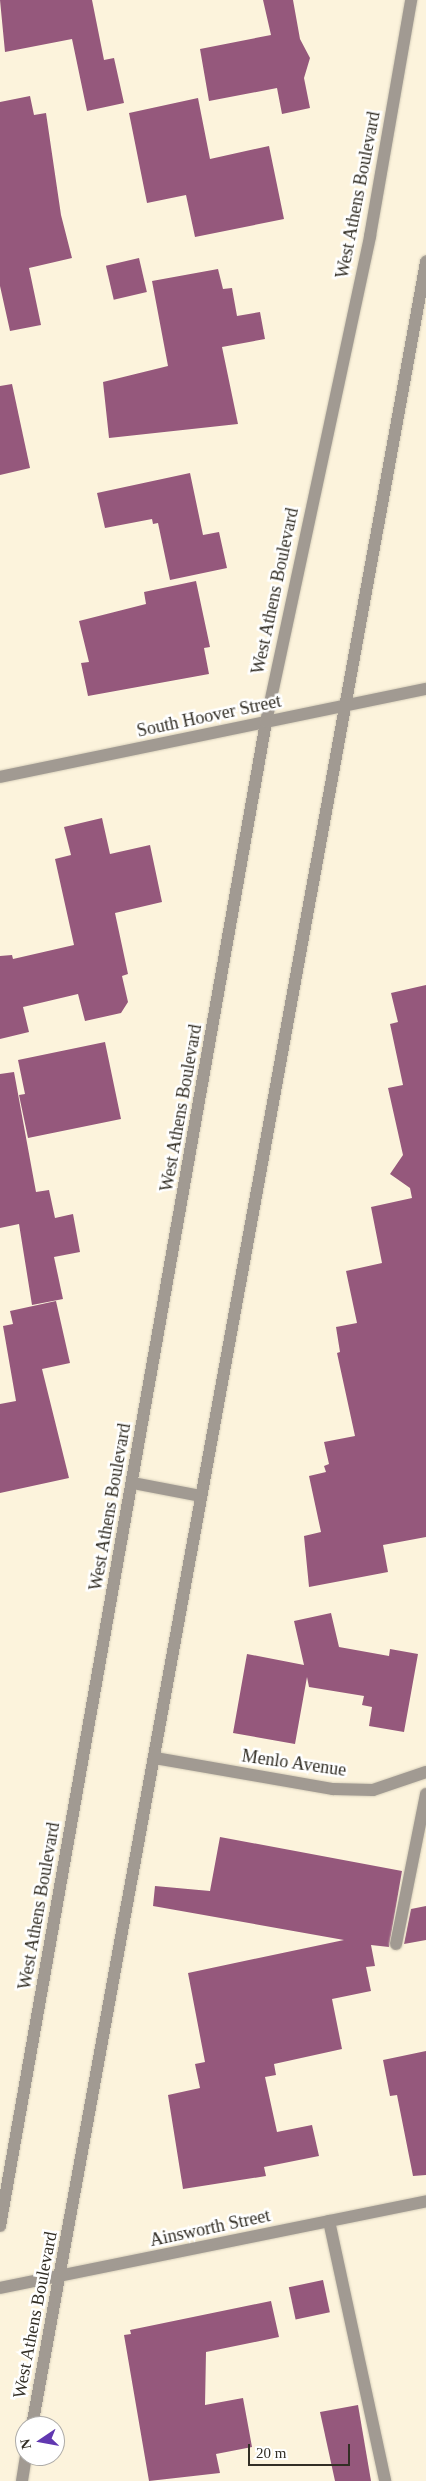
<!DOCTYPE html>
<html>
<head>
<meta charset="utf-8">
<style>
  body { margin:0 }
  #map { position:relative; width:426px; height:2481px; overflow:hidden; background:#fcf3dc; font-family:"Times New Roman",serif }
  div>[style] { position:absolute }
  .building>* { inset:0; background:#95587c; transform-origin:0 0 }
  .roads { filter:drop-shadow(0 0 1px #d8d0bb) drop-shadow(0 0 1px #d8d0bb) }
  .minor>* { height:12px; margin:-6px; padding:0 6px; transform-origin:6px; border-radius:6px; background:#a19a92 }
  span { translate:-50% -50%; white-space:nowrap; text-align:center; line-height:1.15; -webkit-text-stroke:5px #fff; paint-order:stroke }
  .street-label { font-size:18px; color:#322e25 }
  .north { position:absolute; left:15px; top:2416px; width:50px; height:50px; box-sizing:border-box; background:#fff; border:1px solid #adaba8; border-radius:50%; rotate:258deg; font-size:14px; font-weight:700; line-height:20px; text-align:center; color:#322e25 }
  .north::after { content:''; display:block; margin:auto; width:18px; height:22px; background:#6138b0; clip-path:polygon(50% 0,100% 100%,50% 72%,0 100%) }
  .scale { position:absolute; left:248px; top:2444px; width:102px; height:22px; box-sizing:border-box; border:2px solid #322e25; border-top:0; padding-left:6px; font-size:15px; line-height:18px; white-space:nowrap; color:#322e25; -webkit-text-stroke:4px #fff; paint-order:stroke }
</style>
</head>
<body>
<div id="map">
  <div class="building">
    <div style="clip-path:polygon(0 0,92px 0,104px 60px,114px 58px,124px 103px,87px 111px,72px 39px,5px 52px)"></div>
    <div style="clip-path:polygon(263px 0,293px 0,300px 39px,310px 58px,304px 78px,310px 108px,282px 114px,277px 88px,209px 101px,200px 49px,271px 35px)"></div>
    <div style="clip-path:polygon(30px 96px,34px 115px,46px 113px,61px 215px,72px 258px,29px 268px,41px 325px,10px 331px,0 286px,0 102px)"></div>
    <div style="clip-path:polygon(198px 98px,210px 159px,269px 146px,284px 219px,195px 237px,186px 195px,147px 203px,129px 113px)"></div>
    <div style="left:139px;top:258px;width:35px;height:34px;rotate:77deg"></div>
    <div style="clip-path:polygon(218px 269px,223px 289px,232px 288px,237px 316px,260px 312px,265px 339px,222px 347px,238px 424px,109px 438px,103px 382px,168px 366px,152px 281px)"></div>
    <div style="clip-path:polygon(12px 384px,30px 468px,0 475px,0 386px)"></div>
    <div style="clip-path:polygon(190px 473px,203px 535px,219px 532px,227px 568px,170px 580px,158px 523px,153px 524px,152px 519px,105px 528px,97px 493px)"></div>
    <div style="clip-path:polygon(196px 581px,210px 647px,204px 648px,209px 674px,88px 696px,81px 663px,89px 662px,79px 621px,146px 604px,144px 592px)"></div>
    <div style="clip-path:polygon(102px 818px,110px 854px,150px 845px,162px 902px,115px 913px,128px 974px,122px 976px,128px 1002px,121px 1013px,85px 1021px,78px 994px,23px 1007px,29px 1032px,0 1039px,0 956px,12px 955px,13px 959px,74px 945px,55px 859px,71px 855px,64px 827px)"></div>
    <div style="clip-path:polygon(426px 985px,426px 1537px,383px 1545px,388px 1572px,309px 1587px,304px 1536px,321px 1532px,309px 1476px,326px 1472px,324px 1466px,329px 1464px,324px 1442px,355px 1436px,337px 1353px,340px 1352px,336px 1327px,357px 1323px,346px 1271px,382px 1263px,371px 1207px,412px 1198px,410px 1188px,390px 1174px,403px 1155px,388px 1088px,403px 1085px,390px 1024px,398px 1022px,391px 993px)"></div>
    <div style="clip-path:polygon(105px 1042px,121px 1119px,28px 1138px,19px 1095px,25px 1094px,18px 1060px)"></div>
    <div style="clip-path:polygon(14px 1072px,36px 1192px,49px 1190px,55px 1218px,73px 1214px,80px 1252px,54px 1257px,63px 1299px,32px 1305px,19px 1224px,0 1228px,0 1074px)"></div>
    <div style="clip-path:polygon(56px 1301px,70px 1363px,42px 1369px,69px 1478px,0 1493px,0 1404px,16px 1401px,3px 1326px,13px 1324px,10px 1311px)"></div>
    <div style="clip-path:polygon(331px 1613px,339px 1647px,389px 1656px,390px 1649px,418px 1654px,404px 1732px,369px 1726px,372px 1707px,362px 1705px,364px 1696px,309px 1687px,307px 1677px,295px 1744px,233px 1733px,247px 1654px,304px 1665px,294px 1621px)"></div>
    <div style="clip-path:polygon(220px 1837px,402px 1871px,389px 1947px,371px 1945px,375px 1966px,366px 1967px,371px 1991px,332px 1999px,342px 2049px,274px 2064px,276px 2075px,265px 2077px,277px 2132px,312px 2125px,319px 2156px,264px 2167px,266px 2176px,183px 2189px,168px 2095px,200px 2088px,195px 2064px,205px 2062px,188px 1973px,344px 1940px,153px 1906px,155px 1886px,210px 1891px)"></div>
    <div style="clip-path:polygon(426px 1906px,426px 1940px,404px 1944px,411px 1909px)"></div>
    <div style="clip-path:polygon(426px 2051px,426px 2175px,413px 2176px,397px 2095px,390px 2096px,383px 2060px)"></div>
    <div style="left:323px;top:2280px;width:33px;height:35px;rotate:78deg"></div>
    <div style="clip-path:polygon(271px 2301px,279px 2337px,206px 2352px,205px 2405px,243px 2398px,252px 2447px,216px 2454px,220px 2473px,149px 2481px,124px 2335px,131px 2334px,130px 2330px)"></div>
    <div style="clip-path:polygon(358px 2405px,371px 2481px,335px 2481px,320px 2412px)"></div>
  </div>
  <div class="roads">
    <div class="minor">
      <div style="left:0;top:777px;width:435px;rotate:-11.7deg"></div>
      <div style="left:133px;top:1483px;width:69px;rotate:10.8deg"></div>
      <div style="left:155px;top:1758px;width:181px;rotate:9.9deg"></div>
      <div style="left:333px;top:1789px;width:40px;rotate:1.4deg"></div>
      <div style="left:373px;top:1790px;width:56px;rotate:-18.8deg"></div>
      <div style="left:396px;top:1944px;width:153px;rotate:-78.7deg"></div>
      <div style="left:329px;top:2221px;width:266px;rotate:77.8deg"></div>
      <div style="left:0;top:2226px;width:1527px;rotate:-79.97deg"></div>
      <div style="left:266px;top:722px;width:497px;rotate:-77.9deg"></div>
      <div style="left:370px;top:236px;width:240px;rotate:-80.1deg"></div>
      <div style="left:0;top:2288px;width:435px;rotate:-11.5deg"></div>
      <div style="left:32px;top:2426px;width:2200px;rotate:-79.68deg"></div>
      <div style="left:22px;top:2481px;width:25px;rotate:-81deg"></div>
    </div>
  </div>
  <div class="street-label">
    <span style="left:358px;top:195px;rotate:-79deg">West Athens Boulevard</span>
    <span style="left:275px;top:591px;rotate:-78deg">West Athens Boulevard</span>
    <span style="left:209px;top:716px;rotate:-12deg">South Hoover Street</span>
    <span style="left:181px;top:1108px;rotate:-80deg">West Athens Boulevard</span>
    <span style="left:110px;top:1507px;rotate:-80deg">West Athens Boulevard</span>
    <span style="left:294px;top:1763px;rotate:8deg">Menlo Avenue</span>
    <span style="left:39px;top:1906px;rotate:-80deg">West Athens Boulevard</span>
    <span style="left:210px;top:2228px;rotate:-12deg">Ainsworth Street</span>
    <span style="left:35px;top:2315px;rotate:-79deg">West Athens Boulevard</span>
  </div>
  <div class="north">N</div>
  <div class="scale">20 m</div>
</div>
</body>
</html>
